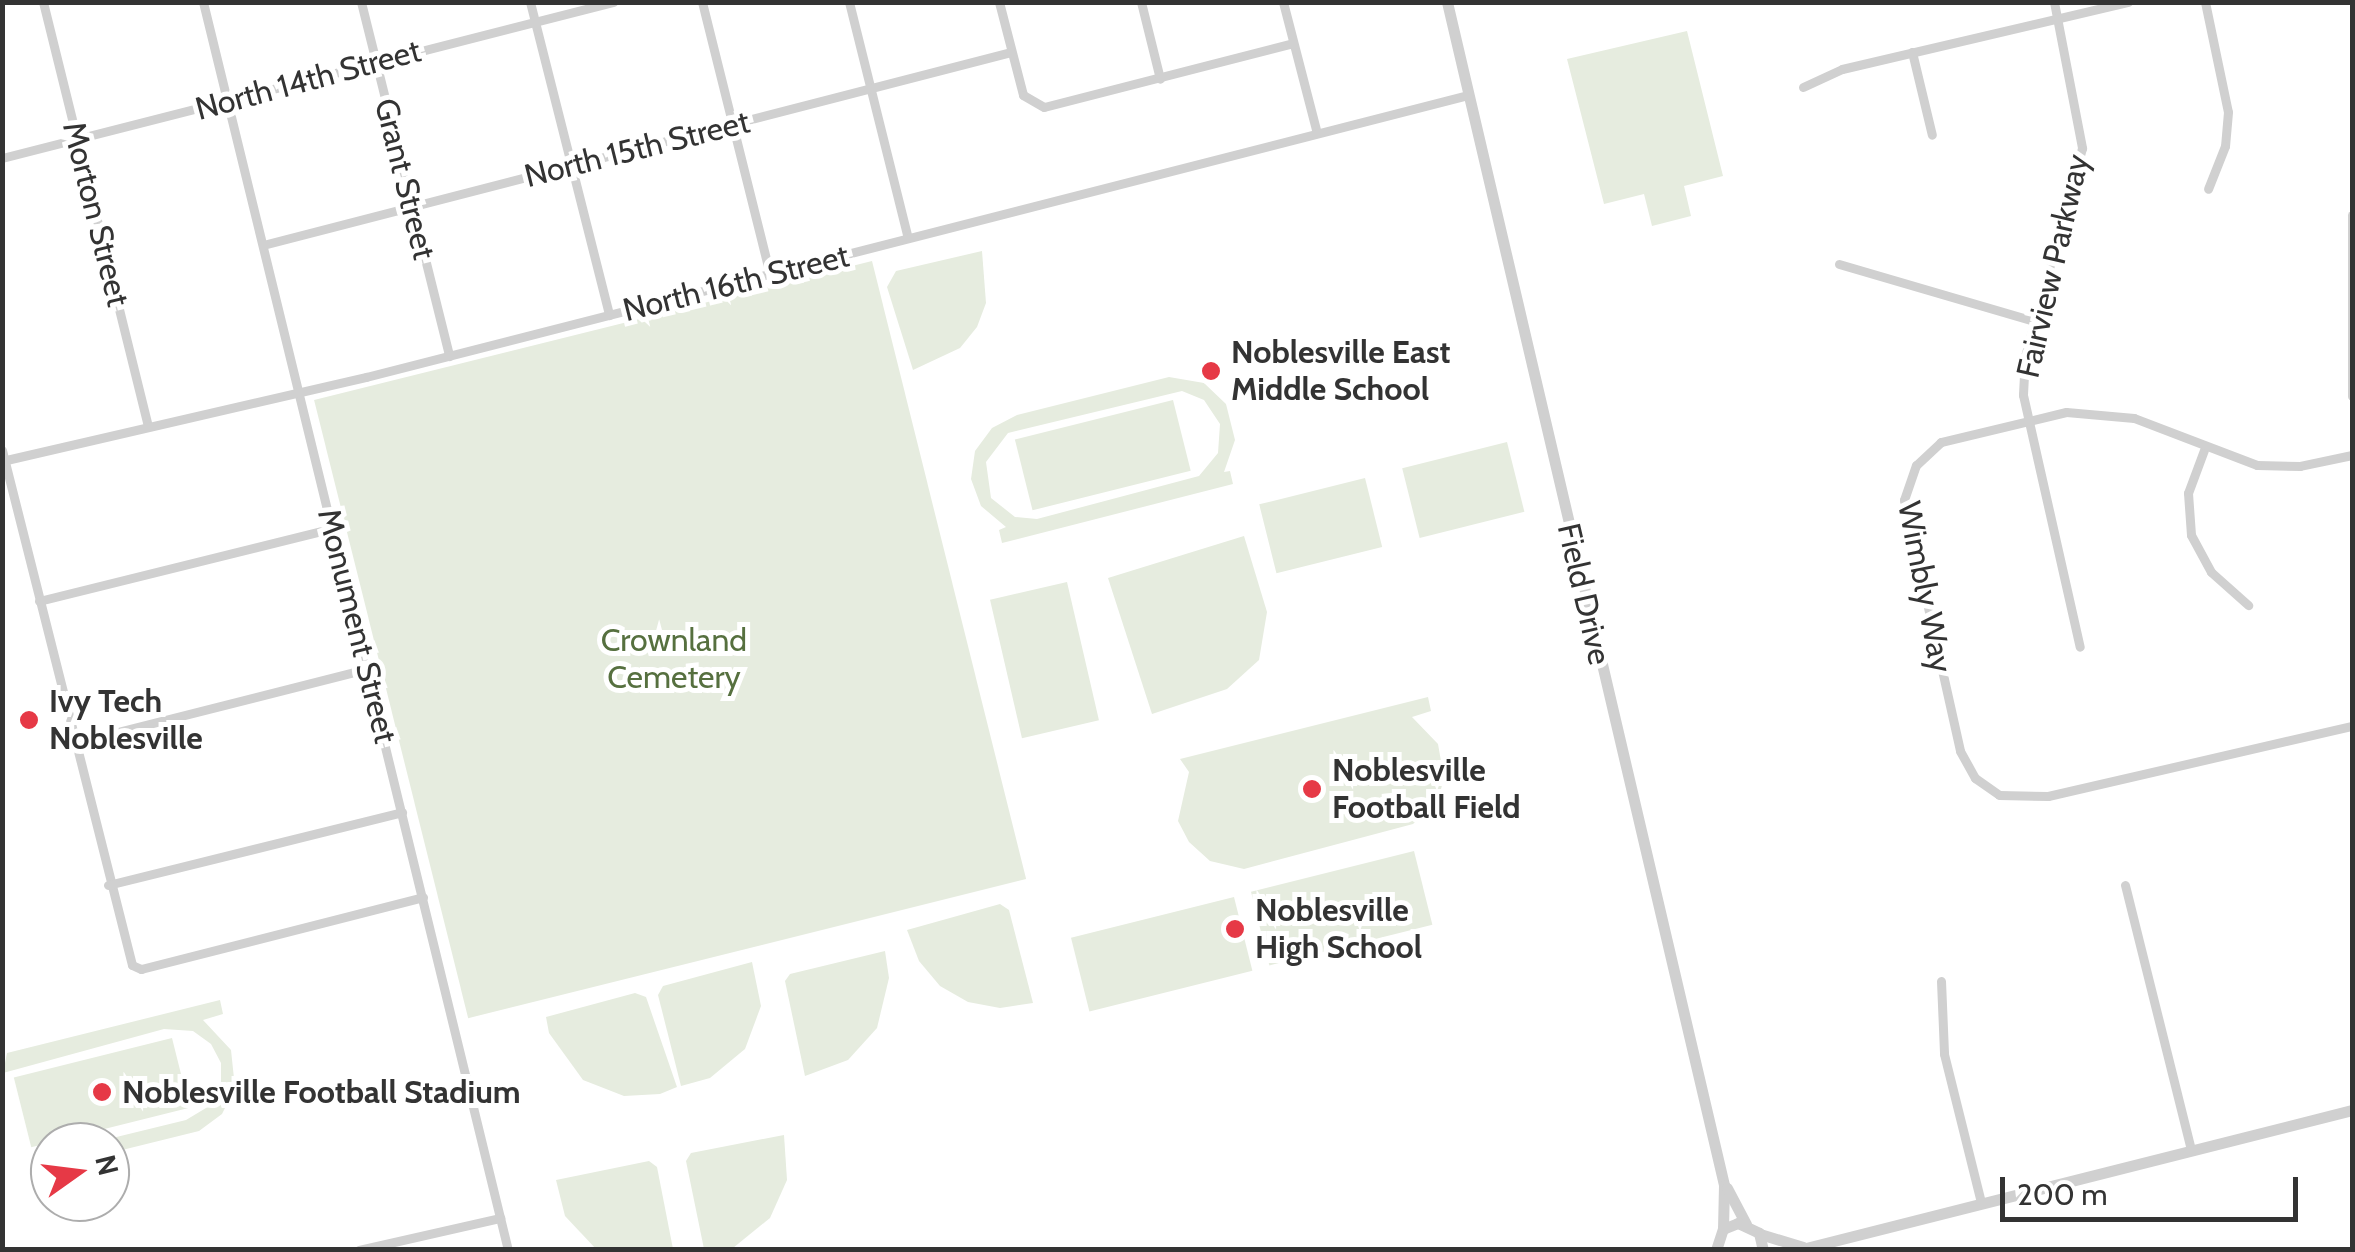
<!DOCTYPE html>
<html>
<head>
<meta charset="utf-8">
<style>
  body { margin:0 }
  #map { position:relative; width:2355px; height:1252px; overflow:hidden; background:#fff; font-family:Cabin,sans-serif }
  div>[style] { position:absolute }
  .green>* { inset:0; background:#e6ecdf; transform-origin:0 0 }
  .minor>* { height:9px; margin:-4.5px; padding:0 4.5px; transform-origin:4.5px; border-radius:4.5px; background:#d0d0d0 }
  .tertiary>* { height:11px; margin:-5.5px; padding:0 5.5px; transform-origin:5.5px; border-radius:5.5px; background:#d0d0d0 }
  .dots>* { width:28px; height:28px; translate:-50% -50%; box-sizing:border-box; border:5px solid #fff; border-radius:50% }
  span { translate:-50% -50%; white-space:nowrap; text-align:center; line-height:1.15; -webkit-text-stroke:10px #fff; paint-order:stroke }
  .street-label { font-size:32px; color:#333 }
  .poi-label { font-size:32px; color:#333; font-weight:700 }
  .left { translate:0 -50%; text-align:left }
  .park-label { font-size:32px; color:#56703f }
  .frame { position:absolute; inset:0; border:5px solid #333; pointer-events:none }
  .north { position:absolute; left:30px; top:1122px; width:100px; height:100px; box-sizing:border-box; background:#fff; border:2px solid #adadad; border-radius:50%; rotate:76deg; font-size:28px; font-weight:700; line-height:40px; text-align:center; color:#333 }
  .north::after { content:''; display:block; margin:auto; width:35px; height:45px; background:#e63946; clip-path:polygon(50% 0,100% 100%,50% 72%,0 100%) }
  .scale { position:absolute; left:2000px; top:1177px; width:298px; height:45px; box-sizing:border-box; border:5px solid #333; border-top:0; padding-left:12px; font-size:30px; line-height:35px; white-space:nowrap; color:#333; -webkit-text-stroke:8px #fff; paint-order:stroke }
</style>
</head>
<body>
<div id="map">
  <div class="green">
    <div style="clip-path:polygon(1687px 31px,1723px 176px,1684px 186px,1691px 216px,1652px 226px,1644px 194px,1604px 204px,1567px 59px)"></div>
    <div style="clip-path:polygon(982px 251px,986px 303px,977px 327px,960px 348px,913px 370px,887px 287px,896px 271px)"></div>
    <div style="left:872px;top:261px;width:637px;height:575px;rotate:76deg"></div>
    <div style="clip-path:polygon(evenodd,1169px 377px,1204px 383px,1226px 404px,1235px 440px,1224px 472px,1230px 471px,1233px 484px,1002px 543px,999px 530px,1006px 527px,981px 506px,971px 479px,975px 451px,992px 428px,1017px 415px,1169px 377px,1182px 391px,1204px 400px,1220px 424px,1218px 453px,1199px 476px,1037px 519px,1015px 517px,991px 498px,986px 462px,1008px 433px,1182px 391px)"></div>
    <div style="left:1173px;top:400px;width:73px;height:163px;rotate:76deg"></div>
    <div style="left:1507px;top:442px;width:72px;height:108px;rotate:76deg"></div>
    <div style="left:1365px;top:478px;width:71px;height:109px;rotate:76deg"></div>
    <div style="clip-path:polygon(1244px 536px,1267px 612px,1259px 660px,1227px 689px,1152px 714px,1108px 578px)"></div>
    <div style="left:1067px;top:582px;width:142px;height:79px;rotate:77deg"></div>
    <div style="clip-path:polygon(1428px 697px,1431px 711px,1412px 717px,1438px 744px,1444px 778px,1438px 800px,1413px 824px,1244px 869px,1210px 861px,1189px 842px,1178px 821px,1189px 772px,1180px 759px)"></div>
    <div style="left:1414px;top:851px;width:76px;height:168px;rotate:76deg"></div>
    <div style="left:1234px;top:897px;width:76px;height:168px;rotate:76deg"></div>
    <div style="clip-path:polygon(1000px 904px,1009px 910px,1033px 1003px,1000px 1008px,968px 1002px,940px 986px,919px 961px,907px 930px)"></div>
    <div style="clip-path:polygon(885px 951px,889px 978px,877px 1028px,848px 1060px,805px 1076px,785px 981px,790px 974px)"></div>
    <div style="clip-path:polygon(752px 962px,761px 1006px,745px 1049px,710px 1078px,681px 1086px,658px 995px,663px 986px)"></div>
    <div style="clip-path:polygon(635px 993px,646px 997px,677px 1087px,660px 1094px,624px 1096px,583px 1080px,549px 1033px,546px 1017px)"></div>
    <div style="clip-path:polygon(220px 1000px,223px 1014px,203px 1020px,231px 1050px,235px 1088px,222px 1114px,199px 1131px,110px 1153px,110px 1142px,96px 1142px,186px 1120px,211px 1105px,221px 1085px,221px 1063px,211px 1044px,193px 1031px,164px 1029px,3px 1073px,7px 1053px)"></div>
    <div style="left:172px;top:1038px;width:72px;height:163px;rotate:76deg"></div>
    <div style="clip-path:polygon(784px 1135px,787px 1180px,770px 1218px,733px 1248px,704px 1249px,686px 1161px,691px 1153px)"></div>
    <div style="clip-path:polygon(649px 1161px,657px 1167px,673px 1249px,596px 1249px,565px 1216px,556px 1180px)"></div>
  </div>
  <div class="minor">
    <div style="left:43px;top:2px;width:436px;rotate:76.1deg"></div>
    <div style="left:203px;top:2px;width:1285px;rotate:76.27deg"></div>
    <div style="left:361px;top:2px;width:365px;rotate:76deg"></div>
    <div style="left:530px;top:2px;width:323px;rotate:75.8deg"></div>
    <div style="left:702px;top:2px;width:280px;rotate:76deg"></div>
    <div style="left:849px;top:2px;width:243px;rotate:76deg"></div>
    <div style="left:999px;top:2px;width:96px;rotate:75.5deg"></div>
    <div style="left:1023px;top:95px;width:24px;rotate:30deg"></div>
    <div style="left:1044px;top:107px;width:257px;rotate:-14.4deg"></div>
    <div style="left:1141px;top:2px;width:79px;rotate:76.1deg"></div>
    <div style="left:1283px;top:2px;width:135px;rotate:75.5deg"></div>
    <div style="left:2054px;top:2px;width:149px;rotate:79.1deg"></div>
    <div style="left:2082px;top:148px;width:216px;rotate:105.3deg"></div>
    <div style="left:2025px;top:356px;width:39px;rotate:93deg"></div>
    <div style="left:2023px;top:395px;width:258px;rotate:77.3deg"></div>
    <div style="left:2205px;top:2px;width:112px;rotate:78.2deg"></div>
    <div style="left:2228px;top:112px;width:34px;rotate:95deg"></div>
    <div style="left:2225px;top:146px;width:46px;rotate:111.6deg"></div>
    <div style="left:1912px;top:52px;width:85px;rotate:76.5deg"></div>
    <div style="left:1803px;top:87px;width:43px;rotate:-24.8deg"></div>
    <div style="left:1842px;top:69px;width:294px;rotate:-13.2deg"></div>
    <div style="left:2px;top:158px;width:631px;rotate:-14.32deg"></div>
    <div style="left:2352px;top:215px;width:181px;rotate:90deg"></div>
    <div style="left:263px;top:245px;width:772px;rotate:-14.47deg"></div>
    <div style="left:1839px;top:264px;width:203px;rotate:16.3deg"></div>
    <div style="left:2px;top:450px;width:531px;rotate:75.83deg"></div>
    <div style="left:132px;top:965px;width:10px;rotate:24deg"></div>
    <div style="left:141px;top:969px;width:291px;rotate:-14.3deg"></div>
    <div style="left:2204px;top:450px;width:46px;rotate:110.4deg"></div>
    <div style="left:2188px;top:493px;width:42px;rotate:85.9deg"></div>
    <div style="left:2191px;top:535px;width:42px;rotate:61.6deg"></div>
    <div style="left:2211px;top:572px;width:50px;rotate:41.7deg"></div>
    <div style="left:2352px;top:455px;width:53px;rotate:168.1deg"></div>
    <div style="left:2300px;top:466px;width:43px;rotate:-178.7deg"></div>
    <div style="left:2257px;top:465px;width:132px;rotate:-159.1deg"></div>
    <div style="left:2134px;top:418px;width:68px;rotate:-175deg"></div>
    <div style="left:2066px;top:412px;width:129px;rotate:166.5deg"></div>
    <div style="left:1941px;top:442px;width:34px;rotate:137deg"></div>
    <div style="left:1916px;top:465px;width:37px;rotate:109deg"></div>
    <div style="left:1904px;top:500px;width:257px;rotate:77.4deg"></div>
    <div style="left:1960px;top:751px;width:31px;rotate:61deg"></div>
    <div style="left:1975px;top:778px;width:29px;rotate:35deg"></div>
    <div style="left:1999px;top:795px;width:49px;rotate:1.2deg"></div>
    <div style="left:2048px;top:796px;width:312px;rotate:-13deg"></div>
    <div style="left:2px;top:461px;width:374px;rotate:-13deg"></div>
    <div style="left:366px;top:377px;width:1138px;rotate:-14.35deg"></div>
    <div style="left:39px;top:601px;width:303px;rotate:-13.9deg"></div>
    <div style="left:74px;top:743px;width:302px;rotate:-14.2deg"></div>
    <div style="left:108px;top:885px;width:303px;rotate:-13.9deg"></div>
    <div style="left:2125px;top:885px;width:273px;rotate:76deg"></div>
    <div style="left:1941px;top:981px;width:73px;rotate:87.6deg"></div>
    <div style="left:1944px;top:1054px;width:153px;rotate:76deg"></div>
    <div style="left:359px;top:1250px;width:145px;rotate:-12.8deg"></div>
  </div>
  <div class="tertiary">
    <div style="left:1447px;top:2px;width:1215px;rotate:76.82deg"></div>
    <div style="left:1724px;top:1185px;width:44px;rotate:91.3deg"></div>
    <div style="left:1727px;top:1188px;width:41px;rotate:62.2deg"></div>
    <div style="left:1760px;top:1234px;width:45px;rotate:16.8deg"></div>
    <div style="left:1716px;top:1250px;width:22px;rotate:-72deg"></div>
    <div style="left:1723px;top:1229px;width:16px;rotate:-22deg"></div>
    <div style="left:1738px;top:1223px;width:23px;rotate:25deg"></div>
    <div style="left:1759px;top:1233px;width:17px;rotate:77deg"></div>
    <div style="left:1798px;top:1250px;width:571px;rotate:-14.18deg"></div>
  </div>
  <div class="dots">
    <div style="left:1211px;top:371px;background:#e63946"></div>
    <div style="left:29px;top:720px;background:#e63946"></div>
    <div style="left:1312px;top:789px;background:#e63946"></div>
    <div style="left:1235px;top:929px;background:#e63946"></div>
    <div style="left:102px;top:1092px;background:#e63946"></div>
  </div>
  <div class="street-label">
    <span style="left:308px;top:80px;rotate:-15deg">North 14th Street</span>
    <span style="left:637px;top:149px;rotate:-14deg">North 15th Street</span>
    <span style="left:405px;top:179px;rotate:76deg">Grant Street</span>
    <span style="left:96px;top:214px;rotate:76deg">Morton Street</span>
    <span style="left:2053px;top:266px;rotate:-77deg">Fairview Parkway</span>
    <span style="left:736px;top:283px;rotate:-14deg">North 16th Street</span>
    <span style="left:1925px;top:587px;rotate:79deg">Wimbly Way</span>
    <span style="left:1584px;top:594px;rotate:77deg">Field Drive</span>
    <span style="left:357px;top:626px;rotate:76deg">Monument Street</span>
  </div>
  <div class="poi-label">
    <span class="left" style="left:1231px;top:371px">Noblesville East<br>Middle School</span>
    <span class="left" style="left:49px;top:720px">Ivy Tech<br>Noblesville</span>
    <span class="left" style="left:1332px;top:789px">Noblesville<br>Football Field</span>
    <span class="left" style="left:1255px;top:929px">Noblesville<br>High School</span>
    <span class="left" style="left:122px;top:1092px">Noblesville Football Stadium</span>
  </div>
  <div class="park-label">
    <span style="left:674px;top:659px">Crownland<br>Cemetery</span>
  </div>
  <div class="frame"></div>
  <div class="north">N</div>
  <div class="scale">200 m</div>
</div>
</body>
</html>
